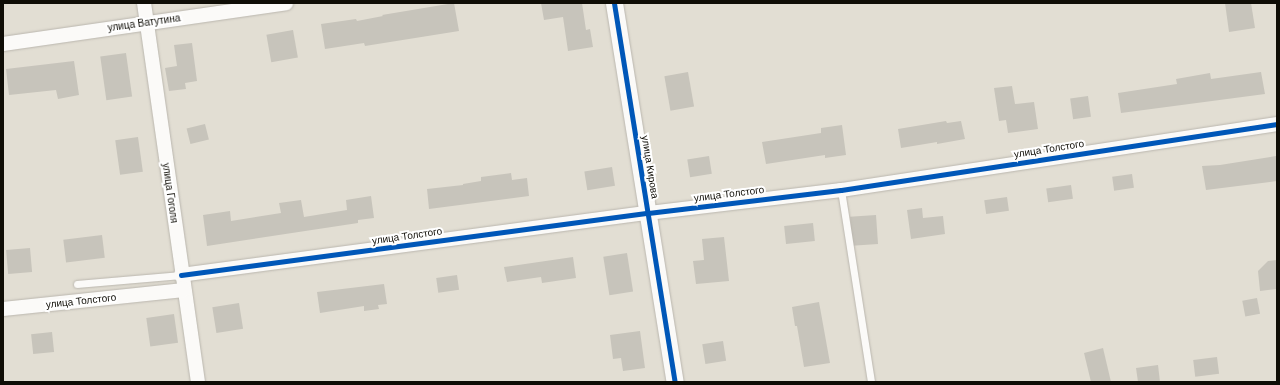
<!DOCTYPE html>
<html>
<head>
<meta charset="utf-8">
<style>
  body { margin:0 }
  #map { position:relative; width:1280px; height:385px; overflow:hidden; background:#e2ded3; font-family:Helvetica,sans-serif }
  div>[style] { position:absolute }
  .building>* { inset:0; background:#c7c4bb; transform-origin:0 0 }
  .roads { filter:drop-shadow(0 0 1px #bab6ae) drop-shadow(0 0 1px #bab6ae) }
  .service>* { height:7px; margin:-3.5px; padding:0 3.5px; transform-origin:3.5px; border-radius:3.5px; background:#fbfaf8 }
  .minor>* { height:14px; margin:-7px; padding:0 7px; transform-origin:7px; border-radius:7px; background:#fbfaf8 }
  .tertiary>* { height:17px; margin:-8.5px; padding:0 8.5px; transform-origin:8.5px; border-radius:8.5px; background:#fbfaf8 }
  .cycleway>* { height:5px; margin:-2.5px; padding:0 2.5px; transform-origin:2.5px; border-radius:2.5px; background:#0057b8 }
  span { translate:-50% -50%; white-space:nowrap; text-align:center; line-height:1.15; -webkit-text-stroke:4px #fff; paint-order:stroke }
  .street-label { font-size:10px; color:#0f0d06 }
  .frame { position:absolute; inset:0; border:4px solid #0f0d06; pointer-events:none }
</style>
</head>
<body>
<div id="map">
  <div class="building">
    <div style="clip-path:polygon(454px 3px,459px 31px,365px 46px,364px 43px,325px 49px,321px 24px,356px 19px,357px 21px,383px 16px,382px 15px)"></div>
    <div style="clip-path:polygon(541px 3px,582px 3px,586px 30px,590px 29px,593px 47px,568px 51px,563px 17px,544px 20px)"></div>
    <div style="clip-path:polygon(1225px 3px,1251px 3px,1255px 28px,1229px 32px)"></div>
    <div style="left:293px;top:30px;width:28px;height:27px;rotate:80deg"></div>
    <div style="clip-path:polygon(192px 43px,197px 81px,185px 83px,186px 89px,169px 91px,165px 68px,177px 66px,174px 45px)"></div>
    <div style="left:126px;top:53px;width:44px;height:26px;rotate:82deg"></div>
    <div style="clip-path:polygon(74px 61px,79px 95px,58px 99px,56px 90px,9px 95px,6px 69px)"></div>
    <div style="left:688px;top:72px;width:35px;height:24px;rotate:80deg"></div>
    <div style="clip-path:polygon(1261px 72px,1265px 94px,1121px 113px,1118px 93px,1177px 84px,1176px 79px,1210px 73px,1211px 79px)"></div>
    <div style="clip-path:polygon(1012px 86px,1015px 104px,1034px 102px,1038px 129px,1008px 133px,1006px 120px,999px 121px,994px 88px)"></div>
    <div style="left:1088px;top:96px;width:21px;height:18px;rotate:82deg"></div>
    <div style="clip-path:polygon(946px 121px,947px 123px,961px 121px,965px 139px,937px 144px,937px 142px,901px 148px,898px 129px)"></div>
    <div style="left:205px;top:124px;width:16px;height:19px;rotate:76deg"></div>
    <div style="clip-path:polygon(842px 125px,846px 155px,825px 158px,825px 155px,766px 164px,762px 142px,821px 133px,821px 128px)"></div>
    <div style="left:138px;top:137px;width:35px;height:23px;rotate:82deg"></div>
    <div style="left:709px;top:156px;width:18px;height:22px;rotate:81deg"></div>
    <div style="clip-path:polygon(1276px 156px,1277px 181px,1206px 190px,1202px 166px,1220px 165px)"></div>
    <div style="left:612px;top:167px;width:19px;height:28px;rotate:81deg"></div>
    <div style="clip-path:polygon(511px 173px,512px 180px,527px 178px,529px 196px,429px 209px,427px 189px,463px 185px,463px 184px,481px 181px,481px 177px)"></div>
    <div style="left:1132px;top:174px;width:14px;height:20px;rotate:82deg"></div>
    <div style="left:1071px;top:185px;width:14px;height:25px;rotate:82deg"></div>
    <div style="clip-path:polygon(371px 196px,374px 218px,358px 220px,358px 223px,207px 246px,203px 215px,230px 211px,231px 221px,281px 213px,279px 203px,301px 200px,304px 217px,347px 210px,346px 200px)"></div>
    <div style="left:1007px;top:197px;width:14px;height:23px;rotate:82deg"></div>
    <div style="clip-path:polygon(922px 208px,923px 218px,943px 216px,945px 234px,911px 239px,907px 210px)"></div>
    <div style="left:876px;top:215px;width:29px;height:26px;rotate:86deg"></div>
    <div style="left:813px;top:223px;width:18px;height:29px;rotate:84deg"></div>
    <div style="left:102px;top:235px;width:23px;height:39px;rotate:83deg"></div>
    <div style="clip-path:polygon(724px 237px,729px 281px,696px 284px,693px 261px,704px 260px,702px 239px)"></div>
    <div style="left:30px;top:248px;width:24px;height:24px;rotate:85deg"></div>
    <div style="left:627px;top:253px;width:39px;height:24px;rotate:81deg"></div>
    <div style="clip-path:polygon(573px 257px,576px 278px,542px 283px,541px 277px,507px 282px,504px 267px)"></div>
    <div style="clip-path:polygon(1277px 260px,1277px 289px,1260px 291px,1258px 271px,1268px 261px)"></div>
    <div style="left:457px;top:275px;width:15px;height:21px;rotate:82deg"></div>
    <div style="clip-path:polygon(384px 284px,387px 304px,378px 305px,379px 309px,364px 311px,364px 306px,320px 313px,317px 292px)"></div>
    <div style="left:1257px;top:298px;width:16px;height:15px;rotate:79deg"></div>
    <div style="clip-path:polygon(819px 302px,830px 363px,804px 367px,797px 326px,795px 326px,792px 307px)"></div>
    <div style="left:239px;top:303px;width:26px;height:27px;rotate:81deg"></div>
    <div style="left:174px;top:314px;width:29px;height:28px;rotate:82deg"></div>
    <div style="clip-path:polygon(640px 331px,645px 368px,623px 371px,621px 358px,613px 359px,610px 335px)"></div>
    <div style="left:52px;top:332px;width:20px;height:21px;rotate:84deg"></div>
    <div style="left:723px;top:341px;width:20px;height:21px;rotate:81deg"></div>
    <div style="clip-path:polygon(1103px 348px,1111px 382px,1091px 382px,1084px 353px)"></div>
    <div style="left:1217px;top:357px;width:17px;height:24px;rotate:83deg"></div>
    <div style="clip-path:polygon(1158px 365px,1160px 382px,1138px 382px,1136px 368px)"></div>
  </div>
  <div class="roads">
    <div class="service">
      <div style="left:841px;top:190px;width:194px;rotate:81.1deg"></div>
      <div style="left:77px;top:284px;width:104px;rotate:-4.9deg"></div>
    </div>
    <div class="minor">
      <div style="left:144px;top:3px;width:383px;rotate:81.9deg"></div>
      <div style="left:3px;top:44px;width:286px;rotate:-8.2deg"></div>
      <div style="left:181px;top:275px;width:471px;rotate:-7.6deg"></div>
      <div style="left:648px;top:213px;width:194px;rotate:-6.8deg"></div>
      <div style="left:841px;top:190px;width:441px;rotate:-8.6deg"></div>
      <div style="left:3px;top:309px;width:182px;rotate:-6deg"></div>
    </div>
    <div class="tertiary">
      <div style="left:614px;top:3px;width:384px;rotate:80.9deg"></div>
    </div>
  </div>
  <div class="cycleway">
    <div style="left:614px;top:3px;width:384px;rotate:80.9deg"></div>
    <div style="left:181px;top:275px;width:471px;rotate:-7.6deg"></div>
    <div style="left:648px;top:213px;width:194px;rotate:-6.8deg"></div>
    <div style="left:841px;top:190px;width:441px;rotate:-8.6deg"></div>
  </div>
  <div class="street-label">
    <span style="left:144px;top:23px;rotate:-8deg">улица Ватутина</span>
    <span style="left:1049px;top:149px;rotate:-9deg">улица Толстого</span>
    <span style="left:650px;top:167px;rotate:81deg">улица Кирова</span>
    <span style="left:170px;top:193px;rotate:82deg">улица Гоголя</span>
    <span style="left:729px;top:194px;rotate:-7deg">улица Толстого</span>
    <span style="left:407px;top:236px;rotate:-8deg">улица Толстого</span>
    <span style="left:81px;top:301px;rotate:-6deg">улица Толстого</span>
  </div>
  <div class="frame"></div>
</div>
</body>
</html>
